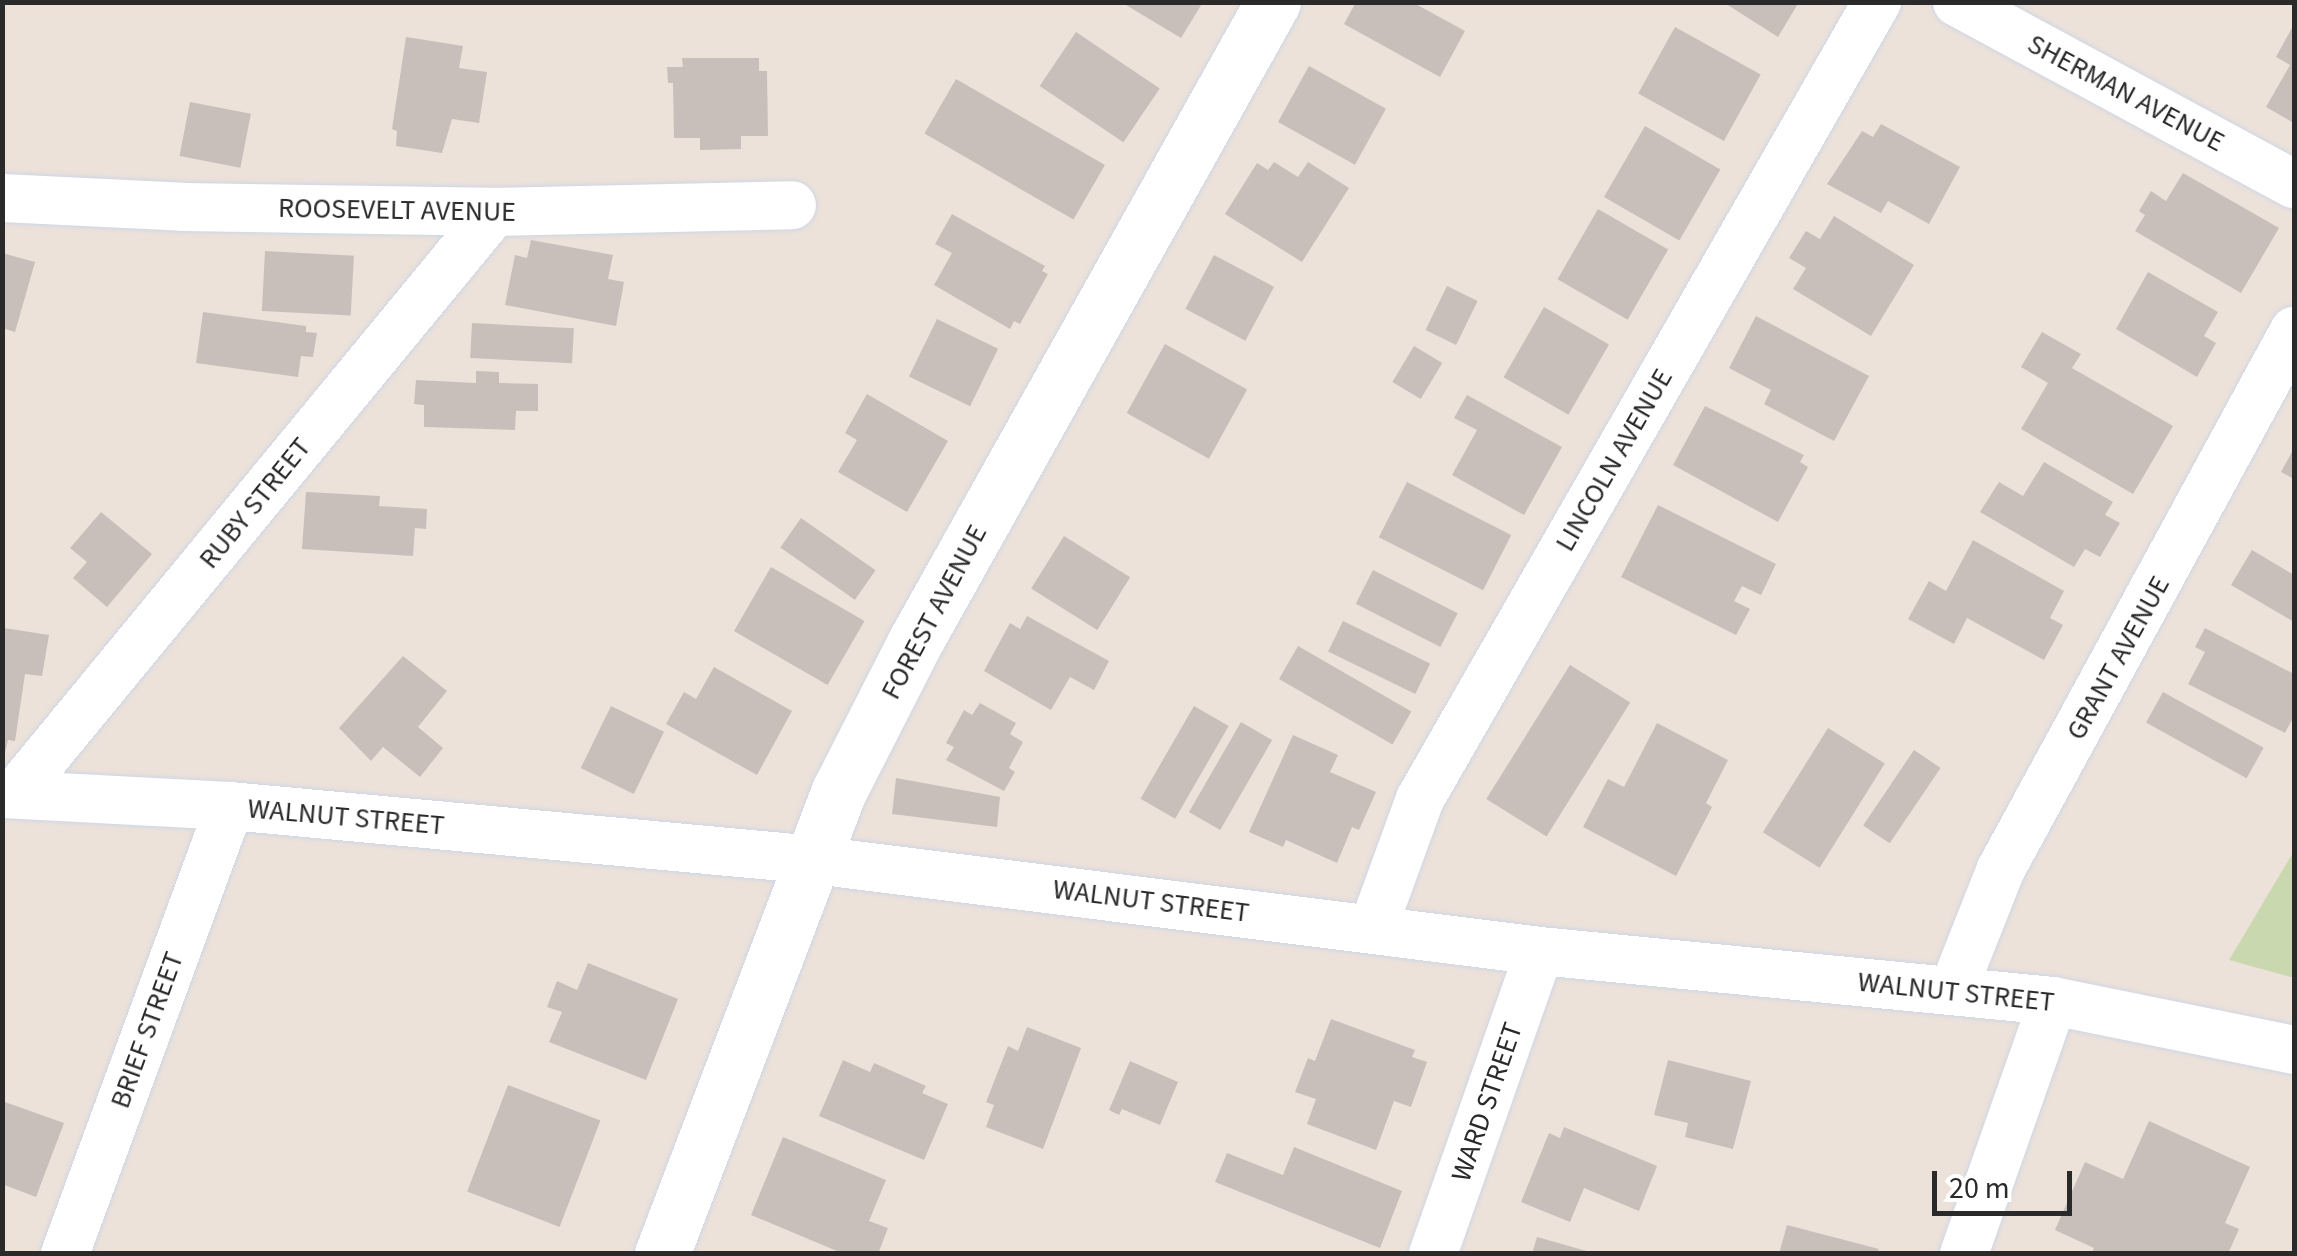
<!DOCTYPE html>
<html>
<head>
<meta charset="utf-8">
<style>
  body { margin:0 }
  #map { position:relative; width:2297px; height:1256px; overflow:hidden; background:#ede2da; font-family:"Source Sans 3",sans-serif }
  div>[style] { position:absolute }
  .cemetery>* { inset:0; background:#cad8b0 }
  .building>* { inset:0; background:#c8bfba; transform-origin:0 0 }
  .roads { filter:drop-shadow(0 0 2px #cfd6e4) drop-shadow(0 0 2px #cfd6e4) }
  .minor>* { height:48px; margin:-24px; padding:0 24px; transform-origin:24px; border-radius:24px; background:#fff }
  .tertiary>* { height:55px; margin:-27.5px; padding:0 27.5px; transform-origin:27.5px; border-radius:27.5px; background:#fff }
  span { translate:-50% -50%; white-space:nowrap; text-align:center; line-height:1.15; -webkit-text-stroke:10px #fff; paint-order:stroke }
  .street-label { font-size:28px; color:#2a2a2a }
  .frame { position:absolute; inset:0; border:5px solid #2a2a2a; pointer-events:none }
  .scale { position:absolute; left:1932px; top:1171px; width:140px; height:45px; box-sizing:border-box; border:5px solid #2a2a2a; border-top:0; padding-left:12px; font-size:30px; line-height:35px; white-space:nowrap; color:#2a2a2a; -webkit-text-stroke:8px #fff; paint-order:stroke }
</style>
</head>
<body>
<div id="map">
  <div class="cemetery">
    <div style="clip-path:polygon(2294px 851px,2294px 978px,2229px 960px)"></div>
  </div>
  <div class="building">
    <div style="clip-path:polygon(1121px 2px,1203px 2px,1181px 38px)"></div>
    <div style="clip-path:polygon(1356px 2px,1412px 2px,1465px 31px,1440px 77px,1344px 24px)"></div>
    <div style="clip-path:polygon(1723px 2px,1799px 2px,1778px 37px)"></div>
    <div style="clip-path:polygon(2294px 24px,2294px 123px,2266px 107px,2290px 65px,2276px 57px)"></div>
    <div style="left:1675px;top:27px;width:98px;height:76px;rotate:29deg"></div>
    <div style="left:1076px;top:32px;width:101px;height:65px;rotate:34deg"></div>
    <div style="clip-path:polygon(406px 37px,463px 46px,459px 68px,487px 72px,479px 123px,452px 119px,442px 153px,396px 146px,397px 131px,392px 129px)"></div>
    <div style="clip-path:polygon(682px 58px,759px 58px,759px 71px,767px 71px,768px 136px,741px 136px,741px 149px,700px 150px,700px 138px,674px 138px,673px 83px,668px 83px,667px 67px,683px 67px)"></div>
    <div style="left:1309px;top:66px;width:88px;height:64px;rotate:29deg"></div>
    <div style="left:956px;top:79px;width:172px;height:63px;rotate:30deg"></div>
    <div style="left:190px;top:102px;width:62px;height:55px;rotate:11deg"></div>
    <div style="clip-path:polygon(1881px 124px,1960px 167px,1929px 224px,1888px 201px,1881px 213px,1827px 184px,1862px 131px,1873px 137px)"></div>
    <div style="left:1645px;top:126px;width:87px;height:82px;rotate:30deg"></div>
    <div style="clip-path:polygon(1274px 162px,1298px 177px,1308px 162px,1349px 188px,1302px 262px,1225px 214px,1257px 163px,1268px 170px)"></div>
    <div style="clip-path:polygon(2183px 173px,2279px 228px,2241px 293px,2135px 231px,2145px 215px,2139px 211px,2151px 191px,2166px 201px)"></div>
    <div style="left:1598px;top:209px;width:81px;height:81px;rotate:30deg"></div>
    <div style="clip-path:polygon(952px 214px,1045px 266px,1042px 271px,1048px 274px,1020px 324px,1014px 321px,1010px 329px,934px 285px,952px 253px,935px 244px)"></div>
    <div style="clip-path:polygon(1834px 216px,1914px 265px,1871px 336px,1793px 289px,1806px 268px,1789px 258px,1806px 231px,1820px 239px)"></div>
    <div style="clip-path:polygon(531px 240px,613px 255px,608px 279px,624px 282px,616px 326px,505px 305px,515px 255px,527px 258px)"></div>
    <div style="left:265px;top:251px;width:89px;height:60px;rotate:3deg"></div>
    <div style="clip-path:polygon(2px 253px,35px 262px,15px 332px,2px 328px)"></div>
    <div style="left:1214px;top:255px;width:68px;height:61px;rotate:28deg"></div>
    <div style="clip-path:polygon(2148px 272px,2218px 312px,2204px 336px,2216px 343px,2197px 377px,2116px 329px)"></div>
    <div style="left:1447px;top:286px;width:34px;height:49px;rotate:26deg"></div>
    <div style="left:1544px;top:307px;width:75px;height:81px;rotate:30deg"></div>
    <div style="clip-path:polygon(203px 312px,306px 326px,306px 332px,317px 333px,313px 357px,301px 356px,298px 377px,196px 363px)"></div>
    <div style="clip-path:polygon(1756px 316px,1869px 376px,1834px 441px,1764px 404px,1771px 390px,1729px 368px)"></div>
    <div style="left:937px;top:319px;width:68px;height:64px;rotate:26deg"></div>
    <div style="left:472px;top:323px;width:102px;height:35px;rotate:3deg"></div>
    <div style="clip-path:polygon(2042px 332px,2081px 354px,2072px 368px,2173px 426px,2133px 494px,2021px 429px,2048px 383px,2021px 367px)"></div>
    <div style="left:1165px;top:344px;width:94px;height:79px;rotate:29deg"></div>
    <div style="left:1414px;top:346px;width:33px;height:42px;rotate:31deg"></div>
    <div style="clip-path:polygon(476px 371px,499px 372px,499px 383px,538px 384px,538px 411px,516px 411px,515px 430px,424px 427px,424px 405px,414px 404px,416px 380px,476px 383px)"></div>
    <div style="clip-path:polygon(867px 394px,948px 441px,907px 512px,838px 472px,857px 440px,845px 433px)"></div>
    <div style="clip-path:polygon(1467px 395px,1562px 447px,1524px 515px,1452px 475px,1477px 430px,1454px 418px)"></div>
    <div style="clip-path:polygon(1705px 406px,1804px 455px,1800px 462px,1808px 467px,1778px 522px,1673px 465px)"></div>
    <div style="clip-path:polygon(2294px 448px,2294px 479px,2281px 472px)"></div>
    <div style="clip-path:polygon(2044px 462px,2113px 502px,2105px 515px,2120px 523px,2100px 557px,2085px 549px,2074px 567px,1980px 512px,1999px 482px,2023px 496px)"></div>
    <div style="left:1407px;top:482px;width:117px;height:62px;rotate:27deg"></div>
    <div style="clip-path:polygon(306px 492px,380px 496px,379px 506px,427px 509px,426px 529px,415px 528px,413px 556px,302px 549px)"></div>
    <div style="clip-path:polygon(1658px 505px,1776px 564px,1761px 595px,1742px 586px,1734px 601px,1750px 609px,1736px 635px,1621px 577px)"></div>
    <div style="clip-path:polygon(101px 512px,152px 554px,107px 607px,73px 578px,87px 562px,70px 548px)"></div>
    <div style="left:801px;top:518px;width:91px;height:36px;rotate:35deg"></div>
    <div style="left:1064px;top:536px;width:78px;height:62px;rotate:32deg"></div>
    <div style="clip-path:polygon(1973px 540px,2064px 591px,2050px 618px,2063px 625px,2044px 660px,1967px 618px,1954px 644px,1908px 619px,1929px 581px,1946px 591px)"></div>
    <div style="clip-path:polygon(2252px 550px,2294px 575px,2294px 622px,2231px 585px)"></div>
    <div style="left:771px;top:567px;width:108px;height:74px;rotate:30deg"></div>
    <div style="left:1373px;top:570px;width:95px;height:38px;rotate:27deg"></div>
    <div style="clip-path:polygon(1027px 616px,1109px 661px,1094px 690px,1070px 677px,1051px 710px,984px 671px,1010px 623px,1020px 629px)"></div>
    <div style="left:1343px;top:621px;width:97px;height:34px;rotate:26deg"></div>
    <div style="clip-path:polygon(4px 628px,49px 635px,42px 676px,25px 674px,15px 741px,8px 740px,4px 757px)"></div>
    <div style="clip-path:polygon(2205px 628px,2294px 674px,2294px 716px,2285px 733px,2188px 684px,2205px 652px,2195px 647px)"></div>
    <div style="left:1298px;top:646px;width:131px;height:38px;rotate:30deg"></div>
    <div style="clip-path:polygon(403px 656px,447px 691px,418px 727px,443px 748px,420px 777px,383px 747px,371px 761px,339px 728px)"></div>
    <div style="left:1570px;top:665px;width:71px;height:158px;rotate:32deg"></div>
    <div style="clip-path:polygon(714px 667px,792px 711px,757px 775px,666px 724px,684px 692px,696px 699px)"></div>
    <div style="left:2163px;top:692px;width:115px;height:35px;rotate:29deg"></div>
    <div style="clip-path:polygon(980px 703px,1016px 723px,1010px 734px,1023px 742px,1009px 768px,1015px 772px,1004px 791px,946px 760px,954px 747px,946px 743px,964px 710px,972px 715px)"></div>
    <div style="left:611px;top:706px;width:59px;height:69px;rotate:26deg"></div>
    <div style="left:1194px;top:706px;width:40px;height:107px;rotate:30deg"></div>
    <div style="left:1241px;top:722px;width:36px;height:104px;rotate:30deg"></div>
    <div style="clip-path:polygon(1657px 723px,1728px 760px,1706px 803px,1712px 807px,1676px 876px,1583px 827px,1608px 779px,1624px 787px)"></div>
    <div style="left:1828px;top:728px;width:67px;height:123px;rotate:32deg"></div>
    <div style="clip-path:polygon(1293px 735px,1338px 755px,1330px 772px,1376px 792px,1359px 830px,1352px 827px,1337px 863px,1286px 840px,1283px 847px,1249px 832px)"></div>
    <div style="left:1914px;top:750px;width:32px;height:91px;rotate:34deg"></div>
    <div style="clip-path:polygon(896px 778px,1000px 797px,997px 827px,892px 814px)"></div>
    <div style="clip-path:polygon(588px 963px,678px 999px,646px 1080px,549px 1042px,562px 1012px,547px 1007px,557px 981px,577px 990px)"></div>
    <div style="clip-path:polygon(1331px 1019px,1415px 1050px,1412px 1057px,1427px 1062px,1411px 1107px,1394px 1101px,1376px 1150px,1307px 1124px,1316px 1099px,1295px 1092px,1308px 1058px,1315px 1061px)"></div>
    <div style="clip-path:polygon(1027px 1027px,1081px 1048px,1043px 1149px,986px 1127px,994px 1105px,986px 1102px,1008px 1046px,1018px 1051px)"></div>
    <div style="clip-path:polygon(843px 1060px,870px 1072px,874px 1063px,926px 1086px,922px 1093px,948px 1104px,924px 1160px,819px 1116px)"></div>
    <div style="clip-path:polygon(1668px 1060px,1751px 1081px,1733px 1149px,1685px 1137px,1688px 1123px,1654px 1115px)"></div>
    <div style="clip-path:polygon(1130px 1061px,1178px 1082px,1160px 1125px,1122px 1109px,1119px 1115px,1109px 1110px)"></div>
    <div style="left:508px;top:1085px;width:99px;height:114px;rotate:21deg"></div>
    <div style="clip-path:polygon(2px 1101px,64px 1123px,36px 1197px,2px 1184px)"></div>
    <div style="clip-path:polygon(2149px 1121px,2250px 1167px,2225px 1223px,2239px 1229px,2228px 1254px,2091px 1254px,2094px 1248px,2055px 1230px,2085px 1162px,2123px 1179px)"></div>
    <div style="clip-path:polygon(1564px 1127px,1657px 1166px,1639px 1211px,1584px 1188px,1570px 1222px,1521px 1202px,1549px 1133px,1560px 1138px)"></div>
    <div style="clip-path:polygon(783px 1137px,886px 1180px,869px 1221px,888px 1228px,878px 1254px,844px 1254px,751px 1215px)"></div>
    <div style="clip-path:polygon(1294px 1147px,1402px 1191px,1380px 1248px,1215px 1182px,1227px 1153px,1283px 1175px)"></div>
    <div style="clip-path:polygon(1787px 1225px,1879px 1249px,1877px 1254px,1779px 1254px)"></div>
    <div style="clip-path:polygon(1537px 1237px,1590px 1252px,1590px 1254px,1532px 1254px)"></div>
  </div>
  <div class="roads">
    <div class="minor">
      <div style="left:1957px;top:2px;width:383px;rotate:28.4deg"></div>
      <div style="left:2px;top:198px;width:181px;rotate:2.8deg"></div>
      <div style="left:183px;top:207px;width:311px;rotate:0.9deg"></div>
      <div style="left:494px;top:212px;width:298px;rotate:-1.3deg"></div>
      <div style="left:2px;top:794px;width:228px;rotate:3deg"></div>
      <div style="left:230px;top:806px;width:587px;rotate:5.27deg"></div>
      <div style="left:815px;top:860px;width:731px;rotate:7.15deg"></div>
      <div style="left:1540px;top:951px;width:515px;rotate:5.57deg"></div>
      <div style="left:2053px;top:1001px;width:246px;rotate:11.5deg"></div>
      <div style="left:15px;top:794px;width:754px;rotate:-50.54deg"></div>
      <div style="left:1373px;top:928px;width:137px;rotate:-70deg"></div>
      <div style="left:1420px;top:799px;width:919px;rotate:-60.17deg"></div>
      <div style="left:1953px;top:990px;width:130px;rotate:-68.4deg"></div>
      <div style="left:2001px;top:869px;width:613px;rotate:-61.43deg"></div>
      <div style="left:65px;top:1254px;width:477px;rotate:-69.8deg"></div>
      <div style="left:1433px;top:1254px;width:321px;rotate:-70.6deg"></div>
      <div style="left:1964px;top:1254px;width:268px;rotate:-70.6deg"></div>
    </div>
    <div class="tertiary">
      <div style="left:662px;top:1254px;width:496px;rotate:-69.1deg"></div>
      <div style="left:839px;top:791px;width:167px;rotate:-63deg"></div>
      <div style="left:915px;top:642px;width:733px;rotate:-60.78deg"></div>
    </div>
  </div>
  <div class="street-label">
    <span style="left:2126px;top:93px;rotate:28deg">SHERMAN AVENUE</span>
    <span style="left:397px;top:210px;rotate:1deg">ROOSEVELT AVENUE</span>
    <span style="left:1614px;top:460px;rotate:-60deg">LINCOLN AVENUE</span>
    <span style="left:255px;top:503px;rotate:-51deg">RUBY STREET</span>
    <span style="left:934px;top:612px;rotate:-62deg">FOREST AVENUE</span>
    <span style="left:2118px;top:658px;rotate:-61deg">GRANT AVENUE</span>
    <span style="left:346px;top:817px;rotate:5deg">WALNUT STREET</span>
    <span style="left:1151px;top:901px;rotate:7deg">WALNUT STREET</span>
    <span style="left:1956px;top:992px;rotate:6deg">WALNUT STREET</span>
    <span style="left:147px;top:1030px;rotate:-70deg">BRIEF STREET</span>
    <span style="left:1487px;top:1102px;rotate:-71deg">WARD STREET</span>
  </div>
  <div class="frame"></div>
  <div class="scale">20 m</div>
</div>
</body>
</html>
